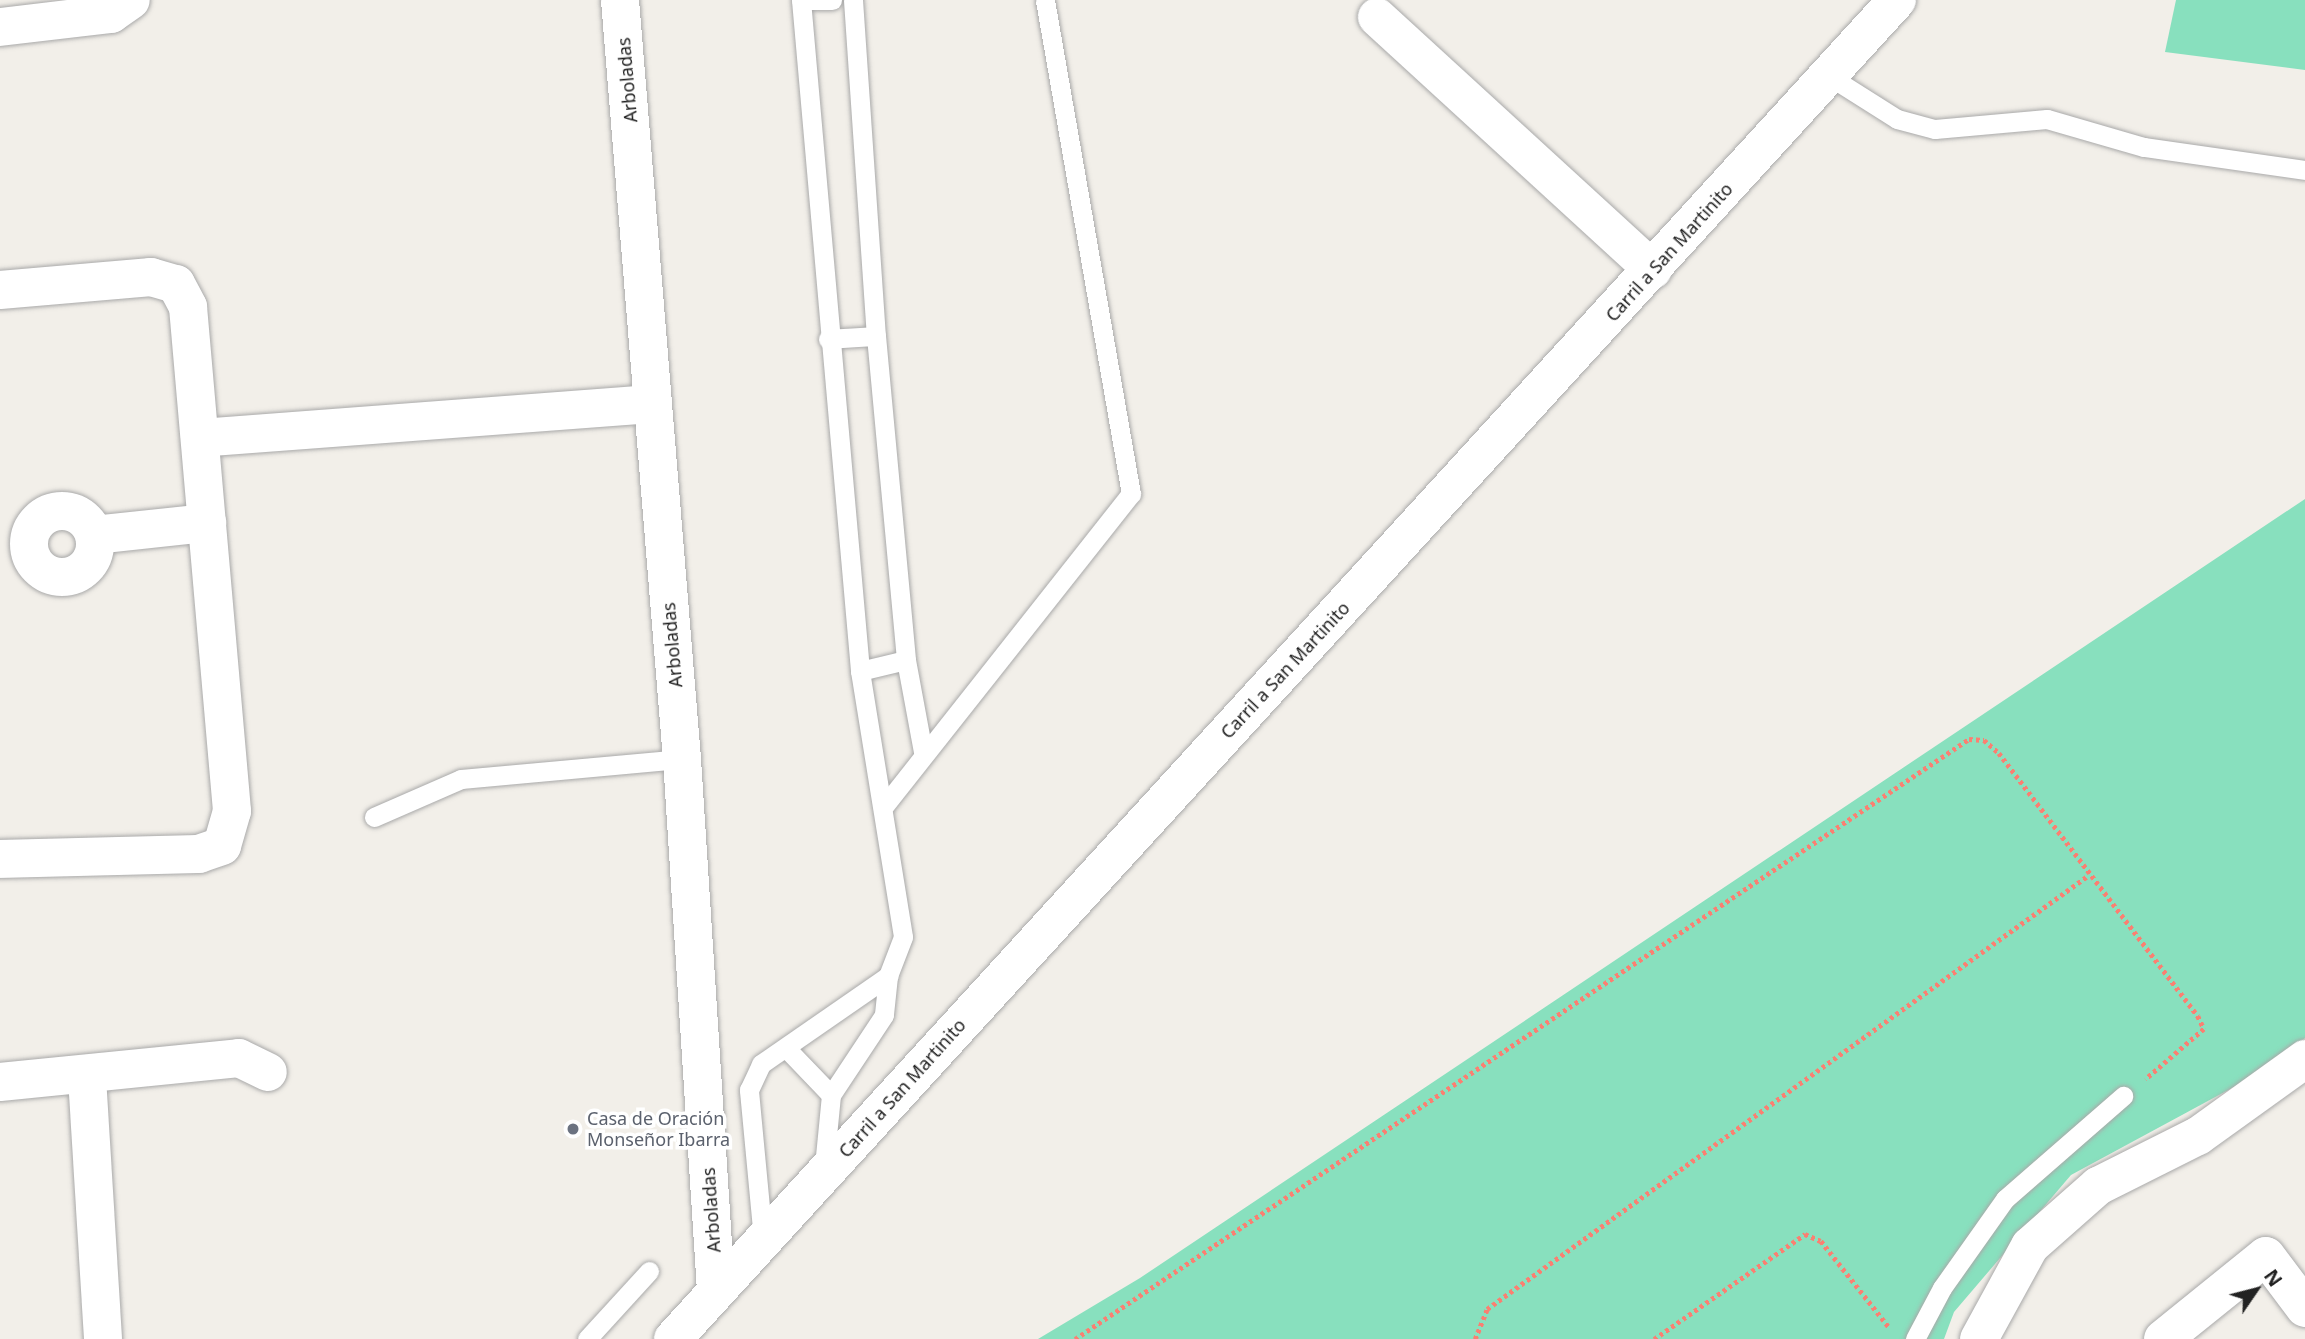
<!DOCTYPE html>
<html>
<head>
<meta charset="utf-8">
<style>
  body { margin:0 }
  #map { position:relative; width:2305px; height:1339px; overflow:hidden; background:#f2efe9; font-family:"Noto Sans",sans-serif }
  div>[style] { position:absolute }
  .pitch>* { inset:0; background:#88e0be }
  .path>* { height:4.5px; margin-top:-2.25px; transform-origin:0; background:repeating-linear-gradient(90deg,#fa8072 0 3.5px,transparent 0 7px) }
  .roads { filter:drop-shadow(0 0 2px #a9a9a9) drop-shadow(0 0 2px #a9a9a9) }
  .service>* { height:19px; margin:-9.5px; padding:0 9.5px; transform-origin:9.5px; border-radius:9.5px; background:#fff }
  .minor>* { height:38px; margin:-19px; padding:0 19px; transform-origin:19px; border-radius:19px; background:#fff }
  .minor>.ring { margin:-19px; padding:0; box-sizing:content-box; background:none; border:38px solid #fff; border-radius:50% }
  .dots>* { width:19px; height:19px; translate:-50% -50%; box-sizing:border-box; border:4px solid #fff; border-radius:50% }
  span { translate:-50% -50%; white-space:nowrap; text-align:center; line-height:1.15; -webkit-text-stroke:7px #fff; paint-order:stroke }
  .street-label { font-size:18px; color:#222 }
  .worship-label { font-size:18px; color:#5b616d }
  .left { translate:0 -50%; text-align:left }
  .north { position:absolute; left:2221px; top:1255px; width:70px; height:70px; -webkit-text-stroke:5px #fff; paint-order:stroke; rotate:55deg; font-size:19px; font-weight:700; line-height:28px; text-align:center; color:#222 }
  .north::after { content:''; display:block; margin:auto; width:24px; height:32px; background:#222; clip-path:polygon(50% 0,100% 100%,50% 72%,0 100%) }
</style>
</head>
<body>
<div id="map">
  <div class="pitch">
    <div style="clip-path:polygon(2176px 0,2305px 0,2305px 70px,2165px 52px)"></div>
    <div style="clip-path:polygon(2305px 499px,2305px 1038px,2256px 1075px,2071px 1175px,1954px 1312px,1944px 1339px,1038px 1339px,1140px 1278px)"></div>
  </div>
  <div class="path">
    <div style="left:1075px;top:1339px;width:1077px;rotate:-33.87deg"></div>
    <div style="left:1969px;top:739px;width:15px;rotate:4deg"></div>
    <div style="left:1984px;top:740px;width:20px;rotate:41deg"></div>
    <div style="left:1999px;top:753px;width:330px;rotate:52.9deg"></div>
    <div style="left:2198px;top:1016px;width:14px;rotate:65deg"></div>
    <div style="left:2204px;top:1029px;width:77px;rotate:139.2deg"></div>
    <div style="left:1475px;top:1339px;width:32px;rotate:-68deg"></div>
    <div style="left:1487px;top:1309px;width:742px;rotate:-35.79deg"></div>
    <div style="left:1654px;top:1339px;width:184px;rotate:-34.8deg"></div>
    <div style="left:1805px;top:1234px;width:17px;rotate:24deg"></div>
    <div style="left:1821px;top:1241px;width:110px;rotate:51.7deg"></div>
  </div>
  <div class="roads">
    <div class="service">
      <div style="left:801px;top:0;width:674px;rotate:84.97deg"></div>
      <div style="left:860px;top:671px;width:269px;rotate:80.8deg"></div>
      <div style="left:903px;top:937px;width:42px;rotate:111deg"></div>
      <div style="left:888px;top:976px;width:39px;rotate:96deg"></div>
      <div style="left:884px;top:1015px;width:96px;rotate:123.5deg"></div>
      <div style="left:831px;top:1095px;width:72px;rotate:95.6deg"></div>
      <div style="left:801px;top:0;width:31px"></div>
      <div style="left:853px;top:0;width:337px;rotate:86.1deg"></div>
      <div style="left:876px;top:336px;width:325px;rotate:84.7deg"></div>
      <div style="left:906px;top:660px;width:94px;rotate:79.5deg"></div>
      <div style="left:1829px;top:76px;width:80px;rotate:32.3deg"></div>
      <div style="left:1897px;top:119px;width:39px;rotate:15deg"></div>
      <div style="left:1935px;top:129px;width:112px;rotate:-5.1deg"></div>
      <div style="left:2047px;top:119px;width:101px;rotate:16.1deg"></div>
      <div style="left:2144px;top:147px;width:163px;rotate:8.1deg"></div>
      <div style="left:828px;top:339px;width:48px;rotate:-3.6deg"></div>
      <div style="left:860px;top:671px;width:47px;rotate:-13.4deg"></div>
      <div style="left:885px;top:805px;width:397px;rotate:-51.7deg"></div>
      <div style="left:1131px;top:494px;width:501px;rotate:-99.88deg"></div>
      <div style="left:374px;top:817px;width:95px;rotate:-23.6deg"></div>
      <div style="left:461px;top:779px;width:222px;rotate:-5.2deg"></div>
      <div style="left:786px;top:1048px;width:65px;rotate:46.2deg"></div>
      <div style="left:763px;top:1239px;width:150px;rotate:-95.4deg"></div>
      <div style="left:749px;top:1090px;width:29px;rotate:-65deg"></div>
      <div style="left:761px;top:1064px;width:155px;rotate:-34.7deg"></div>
      <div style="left:587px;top:1339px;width:92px;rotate:-47.6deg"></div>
      <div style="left:1915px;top:1339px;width:58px;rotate:-62.1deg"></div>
      <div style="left:1942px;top:1288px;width:109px;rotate:-54.7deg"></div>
      <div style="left:2005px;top:1199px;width:157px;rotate:-41.1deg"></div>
    </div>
    <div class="minor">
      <div style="left:620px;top:0;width:762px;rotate:85.33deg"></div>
      <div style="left:682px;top:759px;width:532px;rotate:86.34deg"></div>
      <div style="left:1377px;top:17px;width:374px;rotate:42.5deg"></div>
      <div style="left:0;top:27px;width:112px;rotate:-6.7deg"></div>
      <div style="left:111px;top:14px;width:24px;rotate:-35deg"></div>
      <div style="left:0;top:290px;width:152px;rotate:-4.9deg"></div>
      <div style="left:151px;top:277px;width:26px;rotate:16deg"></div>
      <div style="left:176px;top:284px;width:26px;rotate:62deg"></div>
      <div style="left:188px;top:307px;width:506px;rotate:85.01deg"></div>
      <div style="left:232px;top:811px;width:36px;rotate:106deg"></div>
      <div style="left:222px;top:846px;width:24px;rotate:161deg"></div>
      <div style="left:199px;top:854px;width:199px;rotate:178.6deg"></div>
      <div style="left:200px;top:438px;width:454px;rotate:-4.3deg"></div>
      <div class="ring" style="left:29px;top:511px;width:28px;height:28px"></div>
      <div style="left:94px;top:535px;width:114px;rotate:-6.1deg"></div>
      <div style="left:87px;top:1077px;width:262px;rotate:86.5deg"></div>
      <div style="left:0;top:1082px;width:240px;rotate:-5.7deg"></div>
      <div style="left:239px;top:1058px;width:32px;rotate:26deg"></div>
      <div style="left:673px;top:1339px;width:1814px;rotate:-47.57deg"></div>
      <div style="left:1979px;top:1339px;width:106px;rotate:-61.3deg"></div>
      <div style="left:2030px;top:1246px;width:91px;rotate:-41.4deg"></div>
      <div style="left:2098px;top:1186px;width:112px;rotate:-26.6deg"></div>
      <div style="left:2198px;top:1136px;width:132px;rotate:-35.7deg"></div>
      <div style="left:2163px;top:1339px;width:132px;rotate:-38.9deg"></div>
      <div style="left:2266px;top:1256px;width:65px;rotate:53.1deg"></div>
    </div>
  </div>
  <div class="dots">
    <div style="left:573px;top:1129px;background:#6b7280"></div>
  </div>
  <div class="street-label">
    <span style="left:627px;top:80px;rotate:-95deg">Arboladas</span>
    <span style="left:1669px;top:252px;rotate:-48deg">Carril a San Martinito</span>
    <span style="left:672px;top:645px;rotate:-95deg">Arboladas</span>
    <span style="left:1285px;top:670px;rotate:-47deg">Carril a San Martinito</span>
    <span style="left:902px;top:1088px;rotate:-48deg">Carril a San Martinito</span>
    <span style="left:711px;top:1210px;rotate:-94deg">Arboladas</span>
  </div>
  <div class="worship-label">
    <span class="left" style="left:587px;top:1129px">Casa de Oración<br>Monseñor Ibarra</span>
  </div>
  <div class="north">N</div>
</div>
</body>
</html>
